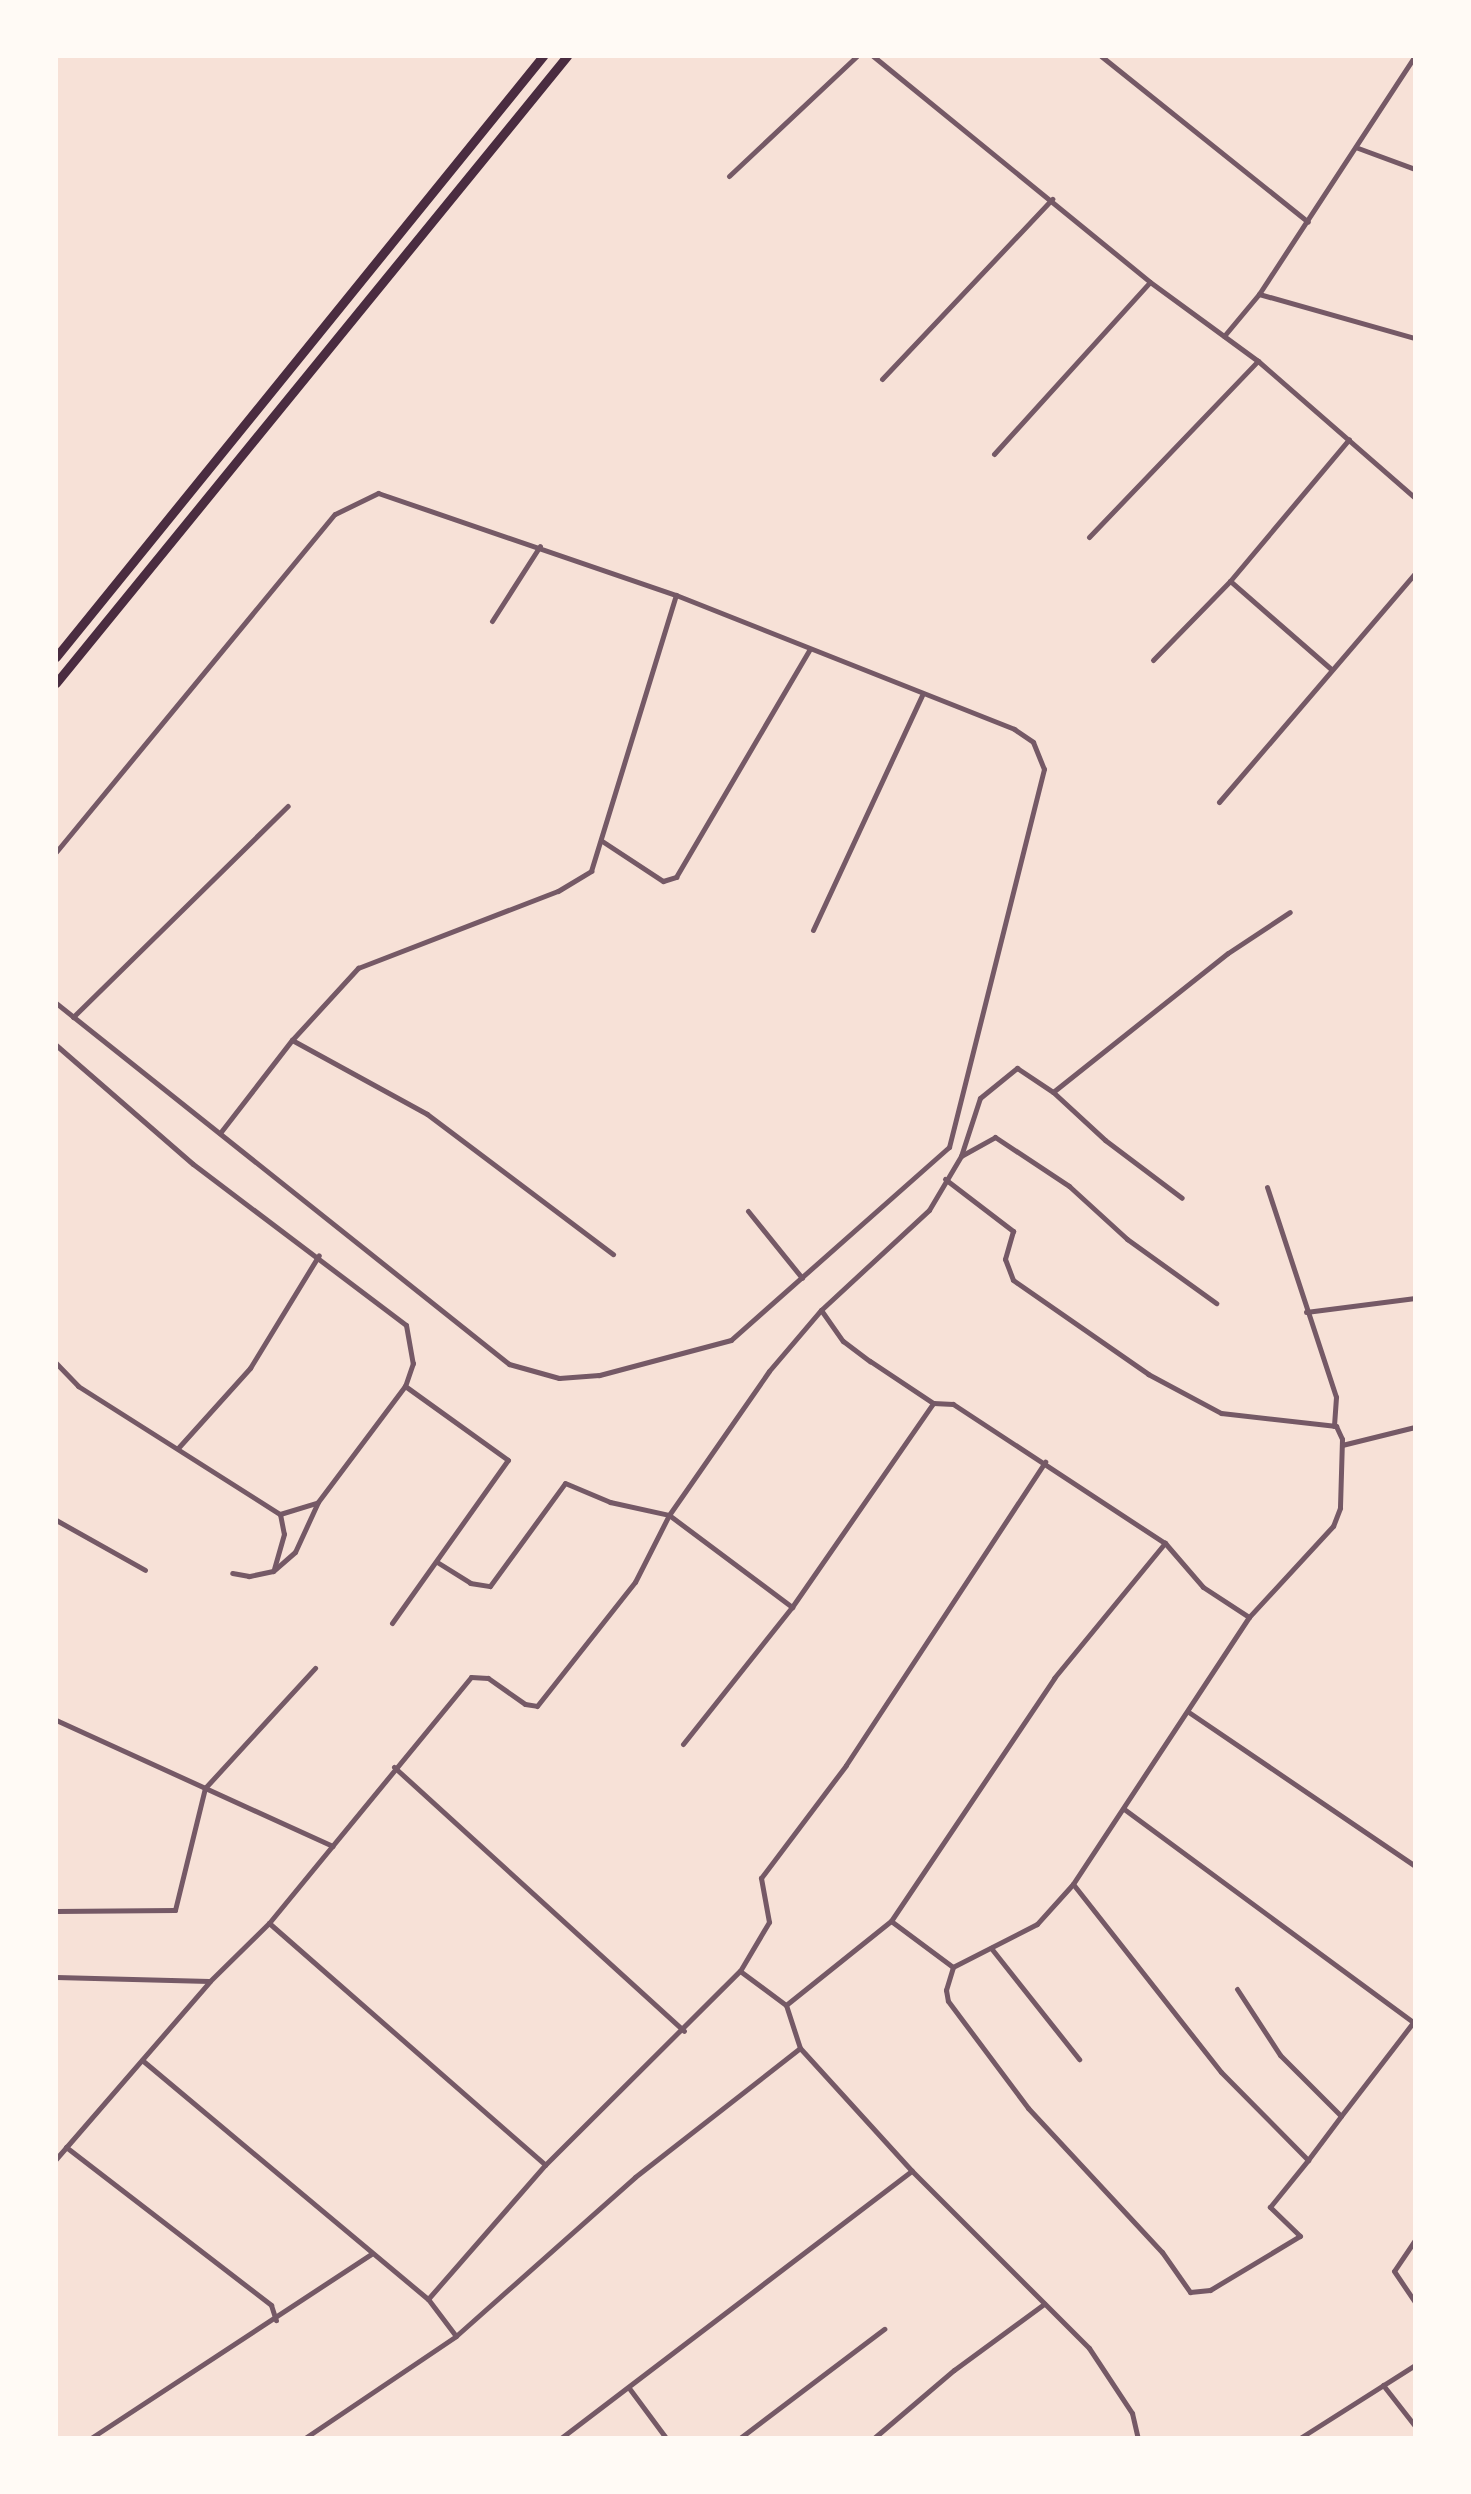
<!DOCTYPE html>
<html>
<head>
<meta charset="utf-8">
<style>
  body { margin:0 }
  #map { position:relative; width:1471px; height:2494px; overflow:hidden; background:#f7e1d7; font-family:Barlow,sans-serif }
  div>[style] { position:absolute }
  .minor>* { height:5px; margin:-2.5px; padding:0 2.5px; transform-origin:2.5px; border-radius:2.5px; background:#755966 }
  .trunk>* { height:9px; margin:-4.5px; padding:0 4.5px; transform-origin:4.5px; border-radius:4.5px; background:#4a2c40 }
  span { translate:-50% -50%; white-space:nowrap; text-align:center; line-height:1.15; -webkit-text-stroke:8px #fffaf5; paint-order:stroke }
  .frame { position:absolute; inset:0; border:58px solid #fffaf5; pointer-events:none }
</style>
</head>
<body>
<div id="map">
  <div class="minor">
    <div style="left:873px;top:56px;width:357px;rotate:39.2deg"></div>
    <div style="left:1150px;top:282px;width:134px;rotate:36.2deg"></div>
    <div style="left:1258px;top:361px;width:208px;rotate:41.1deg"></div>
    <div style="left:1101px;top:56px;width:265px;rotate:38.7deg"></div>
    <div style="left:1358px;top:148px;width:61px;rotate:20.2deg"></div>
    <div style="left:729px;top:176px;width:175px;rotate:-43.2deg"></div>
    <div style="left:1259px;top:294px;width:162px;rotate:15.8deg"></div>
    <div style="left:1224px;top:336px;width:55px;rotate:-50.2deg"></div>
    <div style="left:1259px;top:294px;width:285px;rotate:-56.8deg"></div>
    <div style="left:882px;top:379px;width:248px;rotate:-46.6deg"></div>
    <div style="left:994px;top:454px;width:232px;rotate:-47.8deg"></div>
    <div style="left:1089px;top:537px;width:244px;rotate:-46.2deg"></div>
    <div style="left:492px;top:621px;width:89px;rotate:-57.4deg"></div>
    <div style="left:1153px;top:660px;width:110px;rotate:-45.7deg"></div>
    <div style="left:1331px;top:669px;width:134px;rotate:-138.9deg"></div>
    <div style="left:1230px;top:581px;width:185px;rotate:-50deg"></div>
    <div style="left:1219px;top:802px;width:301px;rotate:-49.4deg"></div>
    <div style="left:602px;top:841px;width:73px;rotate:33.3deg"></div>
    <div style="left:663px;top:881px;width:14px;rotate:-17deg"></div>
    <div style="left:676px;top:877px;width:263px;rotate:-59.6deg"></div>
    <div style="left:56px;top:852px;width:438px;rotate:-50.5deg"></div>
    <div style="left:335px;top:514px;width:48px;rotate:-26deg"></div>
    <div style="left:378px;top:493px;width:315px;rotate:18.9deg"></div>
    <div style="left:676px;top:595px;width:364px;rotate:21.6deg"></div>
    <div style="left:1014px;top:729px;width:23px;rotate:34deg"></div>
    <div style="left:1033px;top:742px;width:29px;rotate:68deg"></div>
    <div style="left:1044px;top:769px;width:390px;rotate:104.1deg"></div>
    <div style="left:949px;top:1147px;width:291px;rotate:138.5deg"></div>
    <div style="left:731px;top:1340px;width:137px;rotate:165.1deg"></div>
    <div style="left:599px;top:1375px;width:40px;rotate:175.7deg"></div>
    <div style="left:559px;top:1378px;width:52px;rotate:-164.4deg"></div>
    <div style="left:509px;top:1364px;width:579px;rotate:-141.45deg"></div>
    <div style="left:813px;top:930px;width:259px;rotate:-65.1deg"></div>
    <div style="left:73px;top:1017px;width:301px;rotate:-44.5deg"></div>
    <div style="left:292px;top:1040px;width:154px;rotate:28.7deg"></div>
    <div style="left:427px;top:1114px;width:233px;rotate:37deg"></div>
    <div style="left:56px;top:1045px;width:181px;rotate:41deg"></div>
    <div style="left:193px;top:1164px;width:267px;rotate:37.1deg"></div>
    <div style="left:406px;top:1325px;width:39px;rotate:80deg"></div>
    <div style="left:413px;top:1363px;width:24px;rotate:109deg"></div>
    <div style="left:405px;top:1386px;width:145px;rotate:126.9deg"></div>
    <div style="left:318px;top:1502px;width:55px;rotate:114.7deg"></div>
    <div style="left:295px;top:1552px;width:29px;rotate:139deg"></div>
    <div style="left:273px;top:1571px;width:25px;rotate:168deg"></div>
    <div style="left:249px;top:1576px;width:17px;rotate:-170deg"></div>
    <div style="left:1053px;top:1092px;width:71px;rotate:42.7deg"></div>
    <div style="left:1105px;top:1140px;width:96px;rotate:37deg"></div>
    <div style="left:220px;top:1133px;width:118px;rotate:-52.3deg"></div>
    <div style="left:292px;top:1040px;width:98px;rotate:-47.5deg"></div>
    <div style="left:358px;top:968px;width:214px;rotate:-21.1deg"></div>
    <div style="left:558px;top:891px;width:39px;rotate:-31deg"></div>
    <div style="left:591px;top:871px;width:289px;rotate:-72.9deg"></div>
    <div style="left:961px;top:1156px;width:39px;rotate:-29deg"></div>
    <div style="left:995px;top:1137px;width:89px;rotate:33.5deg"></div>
    <div style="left:1069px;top:1186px;width:79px;rotate:42.4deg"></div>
    <div style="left:1127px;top:1239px;width:110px;rotate:35.7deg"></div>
    <div style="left:945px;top:1179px;width:86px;rotate:37.4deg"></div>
    <div style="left:1013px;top:1231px;width:29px;rotate:106deg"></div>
    <div style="left:1005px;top:1259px;width:22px;rotate:69deg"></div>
    <div style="left:1013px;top:1280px;width:165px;rotate:34.8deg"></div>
    <div style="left:1148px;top:1374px;width:83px;rotate:28.1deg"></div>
    <div style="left:1221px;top:1413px;width:116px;rotate:6.4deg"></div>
    <div style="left:1336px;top:1426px;width:14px;rotate:65deg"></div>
    <div style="left:1342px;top:1439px;width:69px;rotate:91.7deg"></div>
    <div style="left:1340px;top:1508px;width:19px;rotate:111deg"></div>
    <div style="left:1333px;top:1526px;width:124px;rotate:132.7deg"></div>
    <div style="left:1249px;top:1617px;width:320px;rotate:123.4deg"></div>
    <div style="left:1073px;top:1884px;width:54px;rotate:132deg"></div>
    <div style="left:1037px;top:1924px;width:94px;rotate:152.9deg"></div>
    <div style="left:1267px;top:1187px;width:221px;rotate:71.8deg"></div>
    <div style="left:1336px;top:1397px;width:29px;rotate:94deg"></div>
    <div style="left:748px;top:1211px;width:86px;rotate:51.1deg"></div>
    <div style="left:821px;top:1310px;width:38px;rotate:55deg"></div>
    <div style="left:843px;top:1341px;width:34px;rotate:37deg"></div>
    <div style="left:870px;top:1361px;width:76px;rotate:33.7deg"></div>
    <div style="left:933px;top:1403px;width:20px;rotate:3deg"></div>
    <div style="left:953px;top:1404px;width:254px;rotate:33.3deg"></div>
    <div style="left:1165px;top:1543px;width:58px;rotate:49.2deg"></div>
    <div style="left:1203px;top:1587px;width:55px;rotate:33.1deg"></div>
    <div style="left:1306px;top:1312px;width:110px;rotate:-7.3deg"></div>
    <div style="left:56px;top:1363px;width:32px;rotate:46deg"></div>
    <div style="left:78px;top:1386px;width:239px;rotate:32.4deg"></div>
    <div style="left:280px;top:1514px;width:20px;rotate:79deg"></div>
    <div style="left:284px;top:1534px;width:37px;rotate:106deg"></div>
    <div style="left:1342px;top:1445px;width:75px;rotate:-13.9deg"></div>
    <div style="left:178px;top:1448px;width:108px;rotate:-48deg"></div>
    <div style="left:250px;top:1368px;width:132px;rotate:-58.6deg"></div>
    <div style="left:280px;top:1514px;width:39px;rotate:-17deg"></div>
    <div style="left:56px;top:1520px;width:102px;rotate:29.3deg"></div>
    <div style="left:437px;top:1562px;width:39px;rotate:32deg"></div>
    <div style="left:470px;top:1583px;width:20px;rotate:9deg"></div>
    <div style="left:490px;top:1586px;width:127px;rotate:-53.9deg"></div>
    <div style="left:565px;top:1483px;width:49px;rotate:22.9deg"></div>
    <div style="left:610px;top:1502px;width:60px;rotate:12.4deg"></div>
    <div style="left:669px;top:1515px;width:154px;rotate:36.8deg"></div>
    <div style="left:392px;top:1623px;width:200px;rotate:-54.6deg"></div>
    <div style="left:508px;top:1460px;width:127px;rotate:-144.3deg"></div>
    <div style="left:1190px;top:1713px;width:272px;rotate:34.2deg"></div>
    <div style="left:56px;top:1720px;width:304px;rotate:24.5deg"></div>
    <div style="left:683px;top:1744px;width:175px;rotate:-51.5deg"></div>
    <div style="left:792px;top:1607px;width:248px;rotate:-55.3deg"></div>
    <div style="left:394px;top:1767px;width:392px;rotate:42.3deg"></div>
    <div style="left:1124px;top:1809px;width:359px;rotate:36.4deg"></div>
    <div style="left:1073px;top:1884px;width:239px;rotate:51.8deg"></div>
    <div style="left:1221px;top:2072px;width:124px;rotate:45.3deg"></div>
    <div style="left:1308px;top:2160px;width:55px;rotate:-53.1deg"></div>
    <div style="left:56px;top:1911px;width:119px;rotate:-0.5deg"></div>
    <div style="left:175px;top:1910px;width:126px;rotate:-76.2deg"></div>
    <div style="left:205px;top:1788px;width:163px;rotate:-47.5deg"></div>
    <div style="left:891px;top:1921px;width:77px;rotate:36.6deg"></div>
    <div style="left:953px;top:1967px;width:24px;rotate:107deg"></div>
    <div style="left:946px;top:1990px;width:11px;rotate:80deg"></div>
    <div style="left:948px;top:2001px;width:134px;rotate:53.2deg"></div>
    <div style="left:1028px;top:2108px;width:197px;rotate:47.1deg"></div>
    <div style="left:1162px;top:2252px;width:49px;rotate:55deg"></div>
    <div style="left:1190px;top:2292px;width:20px;rotate:-6deg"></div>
    <div style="left:1210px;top:2290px;width:105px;rotate:-31deg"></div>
    <div style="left:1300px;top:2236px;width:42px;rotate:-136deg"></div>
    <div style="left:1270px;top:2207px;width:60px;rotate:-51deg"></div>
    <div style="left:269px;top:1923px;width:367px;rotate:41.2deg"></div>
    <div style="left:991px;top:1948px;width:142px;rotate:51.6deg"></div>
    <div style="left:740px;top:1971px;width:57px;rotate:36.5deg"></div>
    <div style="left:786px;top:2005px;width:45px;rotate:72deg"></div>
    <div style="left:800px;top:2048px;width:166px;rotate:47.7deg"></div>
    <div style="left:912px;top:2171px;width:250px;rotate:45deg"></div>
    <div style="left:1089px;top:2348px;width:78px;rotate:56.5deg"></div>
    <div style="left:1132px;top:2413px;width:26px;rotate:77deg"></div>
    <div style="left:56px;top:1977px;width:153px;rotate:1.5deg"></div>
    <div style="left:1237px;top:1989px;width:79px;rotate:56.9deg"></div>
    <div style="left:1280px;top:2055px;width:86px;rotate:45deg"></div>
    <div style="left:1341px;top:2116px;width:121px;rotate:-52.4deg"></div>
    <div style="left:786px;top:2005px;width:134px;rotate:-38.7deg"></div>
    <div style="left:891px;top:1921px;width:293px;rotate:-56.1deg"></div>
    <div style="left:1054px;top:1678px;width:175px;rotate:-50.6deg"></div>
    <div style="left:142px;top:2060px;width:373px;rotate:39.9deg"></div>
    <div style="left:428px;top:2299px;width:46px;rotate:52.9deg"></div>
    <div style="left:66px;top:2147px;width:259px;rotate:37.6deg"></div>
    <div style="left:271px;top:2305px;width:16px;rotate:72deg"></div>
    <div style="left:56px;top:2159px;width:235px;rotate:-49.1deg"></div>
    <div style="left:210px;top:1981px;width:83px;rotate:-44.5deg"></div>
    <div style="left:269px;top:1923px;width:318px;rotate:-50.6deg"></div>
    <div style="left:471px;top:1677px;width:17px;rotate:3deg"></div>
    <div style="left:488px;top:1678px;width:45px;rotate:35.1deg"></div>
    <div style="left:525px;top:1704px;width:12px;rotate:9deg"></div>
    <div style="left:537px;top:1706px;width:158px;rotate:-51.7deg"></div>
    <div style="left:635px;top:1582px;width:75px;rotate:-63.1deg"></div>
    <div style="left:669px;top:1515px;width:175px;rotate:-55.2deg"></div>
    <div style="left:769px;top:1371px;width:80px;rotate:-49.6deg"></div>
    <div style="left:821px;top:1310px;width:147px;rotate:-42.8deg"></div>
    <div style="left:929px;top:1210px;width:63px;rotate:-59.3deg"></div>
    <div style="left:961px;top:1156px;width:61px;rotate:-71.9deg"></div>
    <div style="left:980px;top:1098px;width:48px;rotate:-39deg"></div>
    <div style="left:1017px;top:1068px;width:43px;rotate:33.7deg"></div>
    <div style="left:1053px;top:1092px;width:223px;rotate:-38.5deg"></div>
    <div style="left:1228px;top:953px;width:74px;rotate:-33.5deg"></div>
    <div style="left:1415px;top:2240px;width:37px;rotate:124deg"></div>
    <div style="left:1394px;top:2271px;width:37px;rotate:56deg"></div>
    <div style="left:428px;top:2299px;width:178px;rotate:-48.9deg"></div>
    <div style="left:545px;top:2165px;width:275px;rotate:-44.9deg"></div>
    <div style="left:740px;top:1971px;width:57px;rotate:-59.4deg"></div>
    <div style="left:769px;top:1922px;width:45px;rotate:-100.3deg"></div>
    <div style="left:761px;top:1878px;width:141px;rotate:-53deg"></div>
    <div style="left:846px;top:1765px;width:363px;rotate:-56.7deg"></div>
    <div style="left:1383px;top:2385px;width:52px;rotate:52deg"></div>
    <div style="left:629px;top:2388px;width:62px;rotate:53.5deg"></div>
    <div style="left:91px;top:2438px;width:335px;rotate:-33.3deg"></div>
    <div style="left:305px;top:2438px;width:182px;rotate:-34deg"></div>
    <div style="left:456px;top:2336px;width:239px;rotate:-41.6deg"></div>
    <div style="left:635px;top:2177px;width:209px;rotate:-38deg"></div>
    <div style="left:561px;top:2438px;width:441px;rotate:-37.3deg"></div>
    <div style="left:740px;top:2438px;width:181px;rotate:-37.1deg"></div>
    <div style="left:874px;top:2438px;width:105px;rotate:-40.4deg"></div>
    <div style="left:954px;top:2370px;width:112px;rotate:-36.3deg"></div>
    <div style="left:1300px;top:2438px;width:136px;rotate:-32.4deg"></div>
  </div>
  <div class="trunk">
    <div style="left:56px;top:657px;width:774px;rotate:-50.98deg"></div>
    <div style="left:56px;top:683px;width:809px;rotate:-50.82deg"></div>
  </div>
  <div class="frame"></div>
</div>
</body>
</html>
